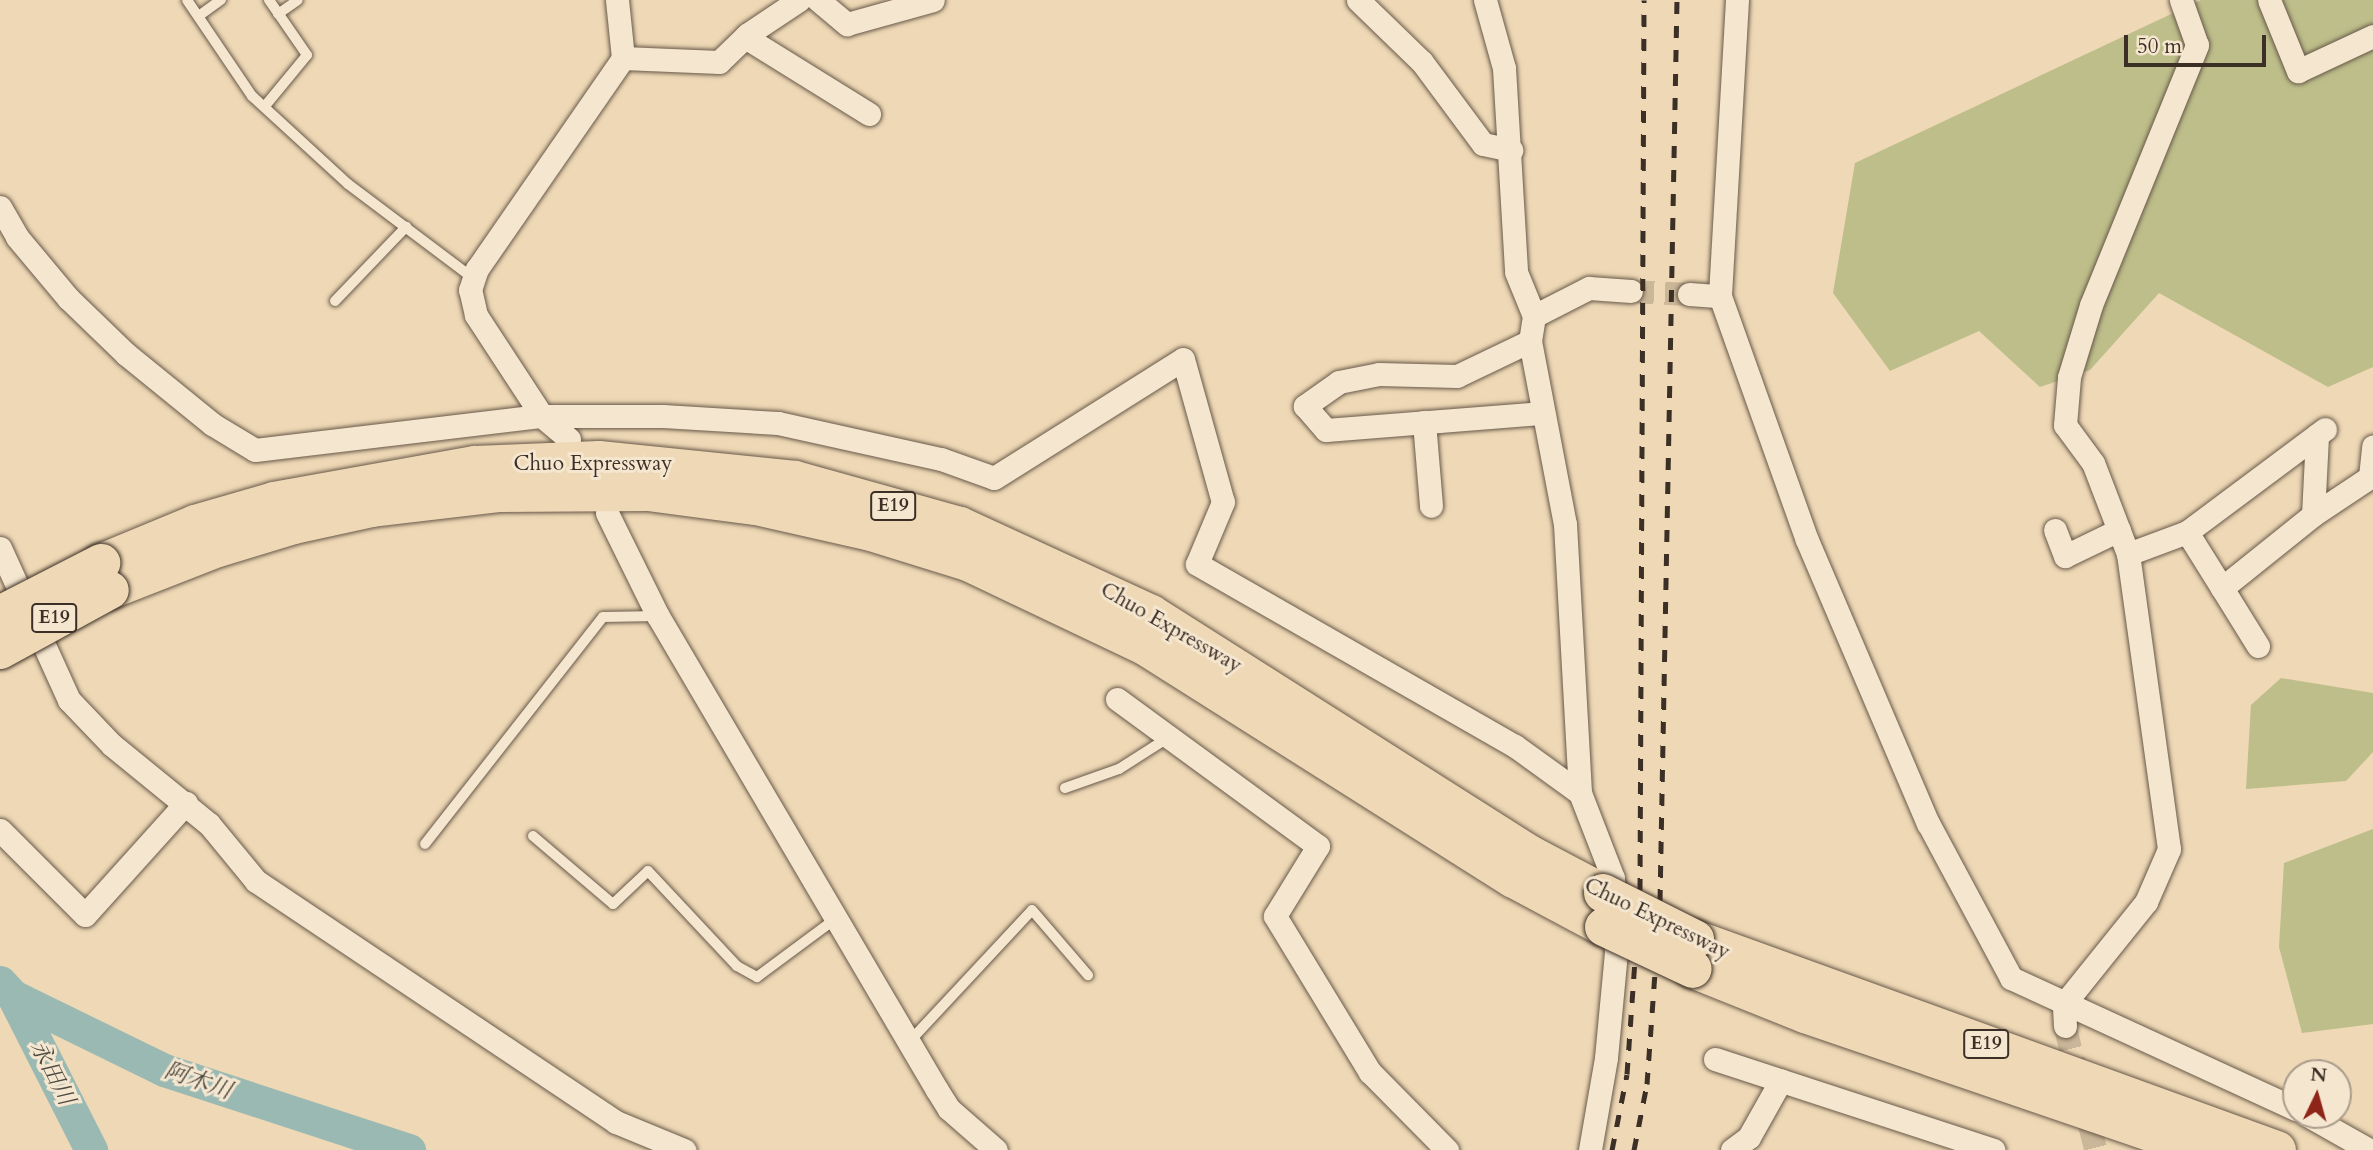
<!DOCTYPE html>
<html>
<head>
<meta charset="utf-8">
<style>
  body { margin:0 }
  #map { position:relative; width:2373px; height:1150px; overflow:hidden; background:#eed8b5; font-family:Cardo,"Noto Serif JP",serif }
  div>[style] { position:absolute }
  .green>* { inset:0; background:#bdbe8a }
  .river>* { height:33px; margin:-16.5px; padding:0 16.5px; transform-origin:16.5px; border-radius:16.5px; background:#9ab9b3 }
  .street-tunnel>* { height:23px; margin-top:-11.5px; transform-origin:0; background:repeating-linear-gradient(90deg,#cab698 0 23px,transparent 0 34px) }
  .roads { filter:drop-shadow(0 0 2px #68594a) drop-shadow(0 0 2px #68594a) }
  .lane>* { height:10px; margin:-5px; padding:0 5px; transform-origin:5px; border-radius:5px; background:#f4e6cf }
  .street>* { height:23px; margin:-11.5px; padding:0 11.5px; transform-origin:11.5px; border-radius:11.5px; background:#f4e6cf }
  .highway>* { height:38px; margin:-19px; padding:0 19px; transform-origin:19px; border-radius:19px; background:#eed8b5 }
  .rail>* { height:5px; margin-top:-2.5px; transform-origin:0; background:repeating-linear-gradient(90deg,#3c2f26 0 12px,transparent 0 24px) }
  .bridges { filter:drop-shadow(0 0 2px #3c2f26) drop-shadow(0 0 2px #3c2f26) }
  .highway-bridge>* { height:38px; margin:-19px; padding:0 19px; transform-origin:19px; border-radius:19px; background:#eed8b5 }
  span { translate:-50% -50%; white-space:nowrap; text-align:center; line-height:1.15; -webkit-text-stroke:6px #f4e6cf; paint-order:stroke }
  .shield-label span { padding:2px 5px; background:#f4e6cf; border:2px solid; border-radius:5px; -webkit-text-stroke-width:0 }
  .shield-label { font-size:19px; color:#3c2f26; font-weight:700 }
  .street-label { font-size:21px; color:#3c2f26 }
  .water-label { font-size:23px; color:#4f4b42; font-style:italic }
  .north { position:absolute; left:2282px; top:1059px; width:70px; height:70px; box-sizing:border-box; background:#f4e6cf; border:2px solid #aa9d8b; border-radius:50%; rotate:5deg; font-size:19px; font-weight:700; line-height:28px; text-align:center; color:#3c2f26 }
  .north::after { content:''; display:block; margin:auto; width:24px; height:32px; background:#8f2418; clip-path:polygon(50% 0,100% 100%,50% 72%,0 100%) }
  .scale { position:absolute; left:2124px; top:35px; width:142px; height:32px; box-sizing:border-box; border:4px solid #3c2f26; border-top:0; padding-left:9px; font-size:21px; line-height:24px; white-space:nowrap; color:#3c2f26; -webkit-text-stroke:5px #f4e6cf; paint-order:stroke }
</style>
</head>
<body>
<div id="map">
  <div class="green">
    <div style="clip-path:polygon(2201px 0,2373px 0,2373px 367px,2328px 387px,2159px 293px,2090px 370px,2040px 387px,1979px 331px,1890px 371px,1833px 293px,1855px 163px)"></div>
    <div style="clip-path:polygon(2281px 678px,2373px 693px,2373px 752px,2346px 781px,2246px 789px,2251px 705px)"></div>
    <div style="clip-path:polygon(2373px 829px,2373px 1024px,2302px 1033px,2279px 947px,2284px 863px)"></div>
  </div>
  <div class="river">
    <div style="left:0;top:982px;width:19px;rotate:47deg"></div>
    <div style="left:13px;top:996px;width:168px;rotate:26.1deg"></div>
    <div style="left:164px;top:1070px;width:258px;rotate:18.1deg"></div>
    <div style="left:13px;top:996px;width:173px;rotate:63.1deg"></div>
  </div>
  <div class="street-tunnel">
    <div style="left:1631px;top:291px;width:58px;rotate:3deg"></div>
    <div style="left:2065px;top:1026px;width:128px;rotate:76deg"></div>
  </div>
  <div class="roads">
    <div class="lane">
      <div style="left:187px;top:0;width:116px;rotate:55.9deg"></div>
      <div style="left:252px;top:96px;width:130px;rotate:42.5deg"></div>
      <div style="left:348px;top:184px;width:158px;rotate:37deg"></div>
      <div style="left:278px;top:14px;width:24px;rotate:-35deg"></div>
      <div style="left:200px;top:15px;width:26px;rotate:-36deg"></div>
      <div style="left:265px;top:106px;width:66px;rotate:-50.5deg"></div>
      <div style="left:307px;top:55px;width:67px;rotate:-124.6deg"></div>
      <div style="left:335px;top:301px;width:103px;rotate:-46.2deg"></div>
      <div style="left:1065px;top:788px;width:57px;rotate:-19.4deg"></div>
      <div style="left:1119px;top:769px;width:59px;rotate:-32.6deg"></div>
      <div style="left:533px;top:836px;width:105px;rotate:40.4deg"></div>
      <div style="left:613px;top:904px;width:48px;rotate:-43.3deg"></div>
      <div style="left:648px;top:871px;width:130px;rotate:46.9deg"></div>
      <div style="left:737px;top:966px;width:23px;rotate:29deg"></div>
      <div style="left:757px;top:977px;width:97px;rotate:-36.6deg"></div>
      <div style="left:425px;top:844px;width:288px;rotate:-51.9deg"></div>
      <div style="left:603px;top:617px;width:55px;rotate:-1deg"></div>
      <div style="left:909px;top:1042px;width:180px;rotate:-47deg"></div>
      <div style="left:1032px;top:910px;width:86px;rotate:49.3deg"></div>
    </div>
    <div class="street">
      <div style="left:617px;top:0;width:58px;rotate:84.1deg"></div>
      <div style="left:818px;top:0;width:38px;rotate:40deg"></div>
      <div style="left:847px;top:24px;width:89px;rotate:-15.6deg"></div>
      <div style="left:1358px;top:0;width:89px;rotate:44.1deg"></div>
      <div style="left:1422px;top:62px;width:102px;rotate:53.4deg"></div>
      <div style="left:1483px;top:144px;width:29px;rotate:12deg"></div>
      <div style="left:1485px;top:0;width:71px;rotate:74.4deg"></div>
      <div style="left:1504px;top:68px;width:204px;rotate:86.6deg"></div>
      <div style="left:1516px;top:272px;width:48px;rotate:67.8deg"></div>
      <div style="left:1534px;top:316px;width:25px;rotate:99deg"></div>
      <div style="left:1530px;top:341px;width:186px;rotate:79.2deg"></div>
      <div style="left:1565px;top:524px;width:269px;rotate:86.8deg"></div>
      <div style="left:1580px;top:793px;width:91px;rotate:68.8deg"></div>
      <div style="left:1613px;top:878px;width:74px;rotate:87.7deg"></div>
      <div style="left:1616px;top:952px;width:106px;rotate:95.4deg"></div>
      <div style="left:1606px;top:1058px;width:93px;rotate:99.9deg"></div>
      <div style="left:1737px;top:0;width:296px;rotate:93.3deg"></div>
      <div style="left:1720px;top:296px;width:259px;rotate:70.4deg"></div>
      <div style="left:1807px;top:540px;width:308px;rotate:66.9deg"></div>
      <div style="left:1928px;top:823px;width:176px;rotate:61.8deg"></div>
      <div style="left:2011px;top:978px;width:314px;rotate:24.7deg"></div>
      <div style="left:2269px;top:0;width:77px;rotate:67.8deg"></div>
      <div style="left:2298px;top:71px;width:83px;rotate:-25deg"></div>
      <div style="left:745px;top:37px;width:146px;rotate:31.8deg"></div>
      <div style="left:0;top:207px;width:34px;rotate:60deg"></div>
      <div style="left:17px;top:237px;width:80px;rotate:50.1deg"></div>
      <div style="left:68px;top:298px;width:81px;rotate:44deg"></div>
      <div style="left:126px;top:354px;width:111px;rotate:39.1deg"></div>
      <div style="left:212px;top:424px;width:50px;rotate:31.2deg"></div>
      <div style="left:255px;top:450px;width:289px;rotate:-6.8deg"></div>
      <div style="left:542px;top:416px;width:121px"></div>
      <div style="left:663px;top:416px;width:115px;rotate:3.5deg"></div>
      <div style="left:778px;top:423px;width:167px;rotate:12.5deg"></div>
      <div style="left:941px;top:459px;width:56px;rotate:19.7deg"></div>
      <div style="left:994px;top:478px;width:223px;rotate:-32.2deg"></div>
      <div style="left:1183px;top:359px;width:148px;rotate:74.4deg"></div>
      <div style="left:1223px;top:502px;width:67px;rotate:112.8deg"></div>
      <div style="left:1197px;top:564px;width:366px;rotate:29.8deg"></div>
      <div style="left:1515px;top:746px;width:80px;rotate:35.9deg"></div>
      <div style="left:1689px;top:294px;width:31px;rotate:4deg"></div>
      <div style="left:1534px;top:316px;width:62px;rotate:-27deg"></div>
      <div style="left:1589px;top:288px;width:42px;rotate:4.1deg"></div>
      <div style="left:1530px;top:341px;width:81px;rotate:154.4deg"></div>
      <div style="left:1457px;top:376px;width:78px;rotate:-178.5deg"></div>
      <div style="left:1379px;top:374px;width:41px;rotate:168.7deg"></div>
      <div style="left:1339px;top:382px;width:42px;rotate:144.8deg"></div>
      <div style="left:1305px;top:406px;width:32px;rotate:49deg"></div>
      <div style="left:1326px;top:430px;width:218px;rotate:-4.5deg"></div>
      <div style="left:1424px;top:422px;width:84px;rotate:85.2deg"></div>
      <div style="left:569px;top:439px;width:35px;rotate:-140deg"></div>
      <div style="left:542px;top:416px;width:121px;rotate:-123.2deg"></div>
      <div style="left:476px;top:315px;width:26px;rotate:-103deg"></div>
      <div style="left:470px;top:290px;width:22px;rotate:-72deg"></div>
      <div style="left:477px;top:269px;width:257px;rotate:-55.3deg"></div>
      <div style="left:623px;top:58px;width:96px;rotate:2.4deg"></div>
      <div style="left:719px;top:62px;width:40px;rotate:-44deg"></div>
      <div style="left:748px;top:34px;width:61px;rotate:-33.7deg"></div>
      <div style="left:607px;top:513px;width:115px;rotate:63.7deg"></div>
      <div style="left:658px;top:616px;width:550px;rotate:59.52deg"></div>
      <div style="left:937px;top:1090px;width:22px;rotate:58deg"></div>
      <div style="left:949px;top:1109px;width:62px;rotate:41.1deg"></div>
      <div style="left:2313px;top:515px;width:69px;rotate:-33.7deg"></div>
      <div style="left:2370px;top:477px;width:31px;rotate:-84deg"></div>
      <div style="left:2055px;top:530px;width:28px;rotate:69deg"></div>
      <div style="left:2065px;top:556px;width:60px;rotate:-25.7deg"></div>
      <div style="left:2187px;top:532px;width:66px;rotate:58deg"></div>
      <div style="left:0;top:548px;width:167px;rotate:65.6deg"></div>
      <div style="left:69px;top:700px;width:62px;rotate:46.3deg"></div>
      <div style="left:112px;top:745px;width:125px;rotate:39.2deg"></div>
      <div style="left:209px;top:824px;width:74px;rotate:50.5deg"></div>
      <div style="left:256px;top:881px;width:433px;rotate:33.8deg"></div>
      <div style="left:616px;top:1122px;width:74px;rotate:22.4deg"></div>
      <div style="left:2128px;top:554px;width:63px;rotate:-20.4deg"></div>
      <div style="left:2187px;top:532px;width:172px;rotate:-36.7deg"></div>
      <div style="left:2258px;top:646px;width:68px;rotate:-121.8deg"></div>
      <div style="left:2222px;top:588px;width:117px;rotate:-38.7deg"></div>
      <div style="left:2313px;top:515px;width:80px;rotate:-87.1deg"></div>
      <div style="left:1117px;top:699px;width:249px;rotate:36.2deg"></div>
      <div style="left:1318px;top:846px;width:82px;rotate:121.6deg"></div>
      <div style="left:1275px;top:916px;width:183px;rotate:58.7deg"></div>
      <div style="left:1370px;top:1072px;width:110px;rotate:45.4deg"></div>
      <div style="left:0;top:830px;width:120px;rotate:45deg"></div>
      <div style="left:85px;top:915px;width:151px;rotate:-48deg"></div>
      <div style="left:2065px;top:1026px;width:22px;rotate:-93deg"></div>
      <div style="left:2064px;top:1004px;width:131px;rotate:-51.2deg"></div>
      <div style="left:2146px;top:902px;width:58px;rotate:-66.5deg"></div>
      <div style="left:2169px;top:849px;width:298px;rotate:-97.9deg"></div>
      <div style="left:2128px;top:554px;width:97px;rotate:-111deg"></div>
      <div style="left:2093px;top:463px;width:47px;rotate:-126.4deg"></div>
      <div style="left:2065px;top:425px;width:48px;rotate:-85.2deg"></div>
      <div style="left:2069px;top:377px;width:75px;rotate:-73deg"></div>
      <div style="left:2091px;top:305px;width:281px;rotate:-67.8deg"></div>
      <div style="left:2197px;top:45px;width:48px;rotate:-109.6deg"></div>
      <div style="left:1715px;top:1059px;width:293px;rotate:18.1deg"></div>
      <div style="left:2307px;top:1115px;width:71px;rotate:29.4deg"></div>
      <div style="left:1732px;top:1150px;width:21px;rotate:-37deg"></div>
      <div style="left:1749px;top:1137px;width:65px;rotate:-60.7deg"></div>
    </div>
    <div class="highway">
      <div style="left:101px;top:563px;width:102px;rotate:-22.5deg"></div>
      <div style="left:195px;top:524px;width:82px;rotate:-16.2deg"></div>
      <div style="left:274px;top:501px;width:204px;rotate:-10.2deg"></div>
      <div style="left:475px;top:465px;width:124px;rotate:-2.3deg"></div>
      <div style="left:599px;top:460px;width:197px;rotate:5.8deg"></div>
      <div style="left:795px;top:480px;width:171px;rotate:15.6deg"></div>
      <div style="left:960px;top:526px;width:210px;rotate:24.7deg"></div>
      <div style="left:1151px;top:614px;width:448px;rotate:32.4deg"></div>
      <div style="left:1529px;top:854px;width:84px;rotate:27.8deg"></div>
      <div style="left:110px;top:590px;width:116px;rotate:-21.3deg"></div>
      <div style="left:218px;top:548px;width:79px;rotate:-16.8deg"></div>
      <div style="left:294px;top:525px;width:80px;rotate:-12.3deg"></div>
      <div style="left:372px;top:508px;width:129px;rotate:-6.7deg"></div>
      <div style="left:500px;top:493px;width:148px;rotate:-0.4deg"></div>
      <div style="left:648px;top:492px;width:109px;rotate:7.4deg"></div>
      <div style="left:756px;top:506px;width:118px;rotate:12.7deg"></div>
      <div style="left:871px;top:532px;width:102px;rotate:17.2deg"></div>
      <div style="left:968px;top:562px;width:196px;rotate:25.4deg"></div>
      <div style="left:1145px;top:646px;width:436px;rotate:32.3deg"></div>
      <div style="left:1514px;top:879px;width:102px;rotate:28.1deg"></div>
      <div style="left:1695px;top:939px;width:619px;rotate:19.93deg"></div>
      <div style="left:1693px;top:969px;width:121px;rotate:21.9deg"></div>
      <div style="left:1805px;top:1014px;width:420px;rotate:18.9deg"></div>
    </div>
  </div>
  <div class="rail">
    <div style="left:1612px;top:1150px;width:77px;rotate:-78.8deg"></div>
    <div style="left:1627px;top:1074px;width:184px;rotate:-86deg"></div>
    <div style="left:1640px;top:890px;width:890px;rotate:-89.74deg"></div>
    <div style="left:1634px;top:1150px;width:67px;rotate:-78.9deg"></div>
    <div style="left:1647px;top:1084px;width:183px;rotate:-85.9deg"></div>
    <div style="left:1660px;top:901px;width:901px;rotate:-88.92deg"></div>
  </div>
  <div class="bridges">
    <div class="highway-bridge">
      <div style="left:0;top:615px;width:114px;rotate:-27.2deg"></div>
      <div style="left:0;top:650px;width:125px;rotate:-28.6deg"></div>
      <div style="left:1603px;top:893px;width:103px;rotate:26.6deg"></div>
      <div style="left:1604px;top:927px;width:98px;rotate:25.3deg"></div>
    </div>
  </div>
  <div class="shield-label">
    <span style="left:893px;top:506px">E19</span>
    <span style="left:54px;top:618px">E19</span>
    <span style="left:1986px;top:1044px">E19</span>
  </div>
  <div class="street-label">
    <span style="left:593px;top:464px">Chuo Expressway</span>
    <span style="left:1171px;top:628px;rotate:30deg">Chuo Expressway</span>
    <span style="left:1657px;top:919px;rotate:26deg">Chuo Expressway</span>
  </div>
  <div class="water-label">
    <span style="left:52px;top:1073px;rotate:63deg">永田川</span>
    <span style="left:198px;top:1081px;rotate:19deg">阿木川</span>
  </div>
  <div class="north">N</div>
  <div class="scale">50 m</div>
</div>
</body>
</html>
